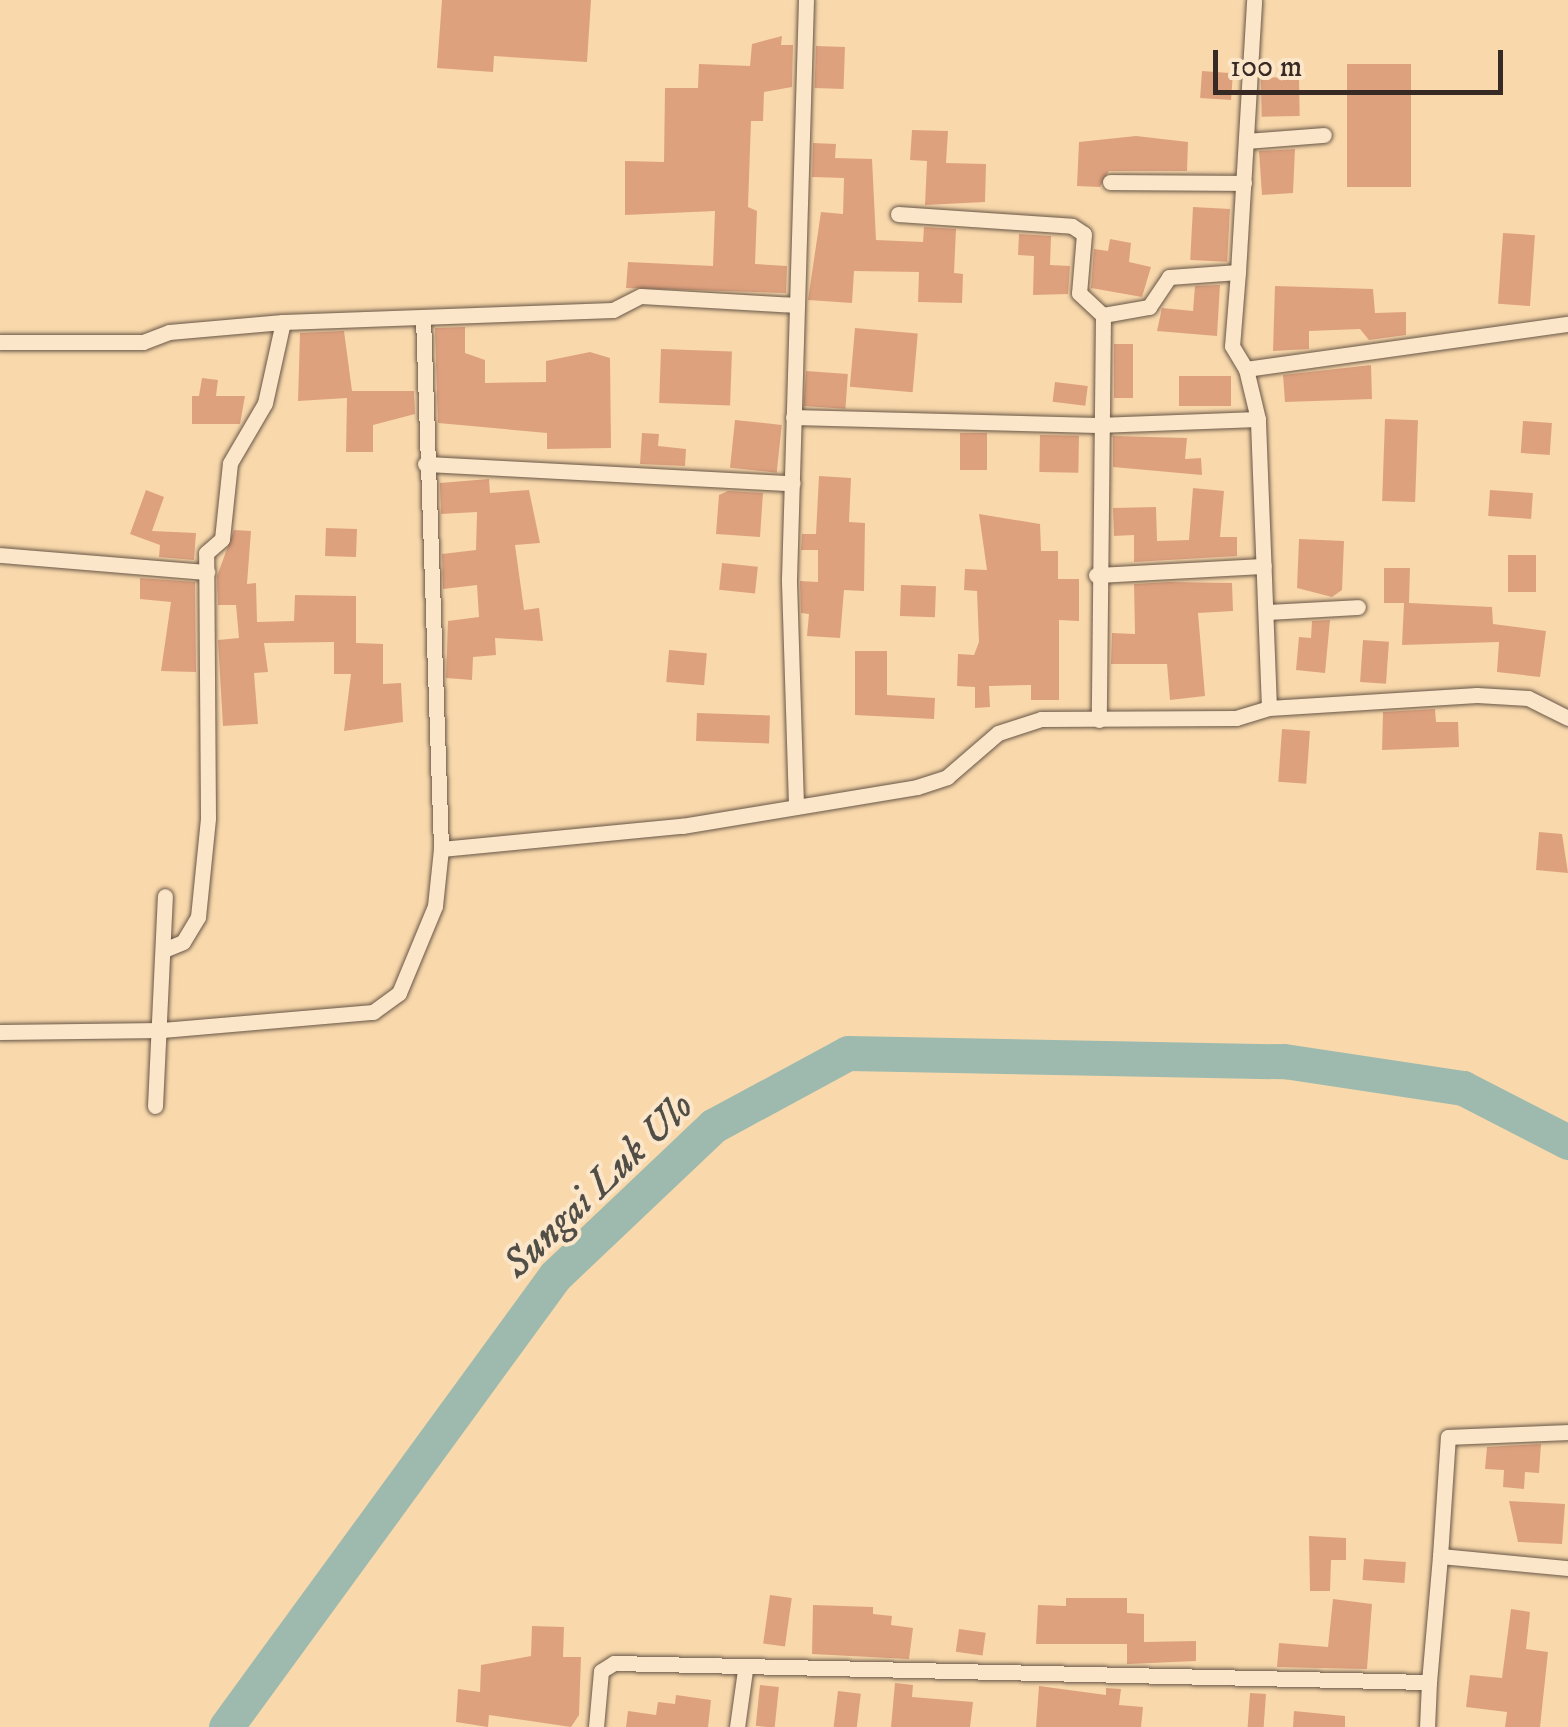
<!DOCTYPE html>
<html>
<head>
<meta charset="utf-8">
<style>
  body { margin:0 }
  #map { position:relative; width:1568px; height:1727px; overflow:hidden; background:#f9d9ac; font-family:"IM FELL DW Pica",serif }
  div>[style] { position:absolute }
  .river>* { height:35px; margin:-17.5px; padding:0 17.5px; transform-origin:17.5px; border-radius:17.5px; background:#9ebaae }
  .building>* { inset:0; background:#dea17e; transform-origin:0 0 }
  .roads { filter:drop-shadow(0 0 2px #685647) drop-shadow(0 0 2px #685647) }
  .street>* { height:15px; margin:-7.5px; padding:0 7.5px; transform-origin:7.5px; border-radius:7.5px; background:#fbe6c9 }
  span { translate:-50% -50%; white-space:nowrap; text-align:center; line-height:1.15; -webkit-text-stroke:8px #fbe6c9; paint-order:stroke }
  .water-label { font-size:40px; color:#514e47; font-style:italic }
  .scale { position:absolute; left:1213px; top:50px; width:290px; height:45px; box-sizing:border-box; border:5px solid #372a25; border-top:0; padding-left:12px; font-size:30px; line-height:35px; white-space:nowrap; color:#372a25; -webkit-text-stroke:8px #fbe6c9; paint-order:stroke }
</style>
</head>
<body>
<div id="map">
  <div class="river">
    <div style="left:226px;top:1727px;width:558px;rotate:-53.89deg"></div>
    <div style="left:555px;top:1276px;width:218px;rotate:-43.5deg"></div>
    <div style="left:713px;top:1126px;width:153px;rotate:-28.4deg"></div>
    <div style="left:848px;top:1053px;width:436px;rotate:1.1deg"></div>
    <div style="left:1284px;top:1061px;width:181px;rotate:8.6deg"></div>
    <div style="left:1463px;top:1088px;width:118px;rotate:27.2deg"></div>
  </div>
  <div class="building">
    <div style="clip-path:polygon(442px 0,591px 0,587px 62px,494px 56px,493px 72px,437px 68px)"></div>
    <div style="clip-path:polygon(782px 36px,781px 45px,793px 45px,792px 87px,764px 92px,763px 121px,751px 121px,748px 207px,757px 211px,755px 264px,787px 266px,786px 293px,626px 288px,628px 262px,713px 266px,715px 211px,625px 215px,625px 161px,664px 162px,665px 88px,698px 88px,699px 64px,750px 66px,752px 44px)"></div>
    <div style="left:816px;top:46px;width:29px;height:42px;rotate:2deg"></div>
    <div style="left:1411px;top:64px;width:123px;height:64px;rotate:90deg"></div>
    <div style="left:1202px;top:71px;width:31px;height:27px;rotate:4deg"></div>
    <div style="left:1299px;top:77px;width:39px;height:38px;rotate:89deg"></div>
    <div style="clip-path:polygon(912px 130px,948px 131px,946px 163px,986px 164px,985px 202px,925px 205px,927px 161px,910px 160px)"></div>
    <div style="clip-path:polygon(1136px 136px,1188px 142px,1187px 171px,1109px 171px,1100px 187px,1077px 186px,1079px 142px)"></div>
    <div style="clip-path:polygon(813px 143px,836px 144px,835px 158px,872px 159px,876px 240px,923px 242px,924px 227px,956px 229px,954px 273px,963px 274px,962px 303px,918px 302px,919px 272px,854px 271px,852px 303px,808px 300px,821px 212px,843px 214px,844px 178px,812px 177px)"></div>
    <div style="clip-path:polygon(1295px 149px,1293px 193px,1262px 195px,1259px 151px)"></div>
    <div style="left:1193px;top:207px;width:37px;height:53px;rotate:3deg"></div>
    <div style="left:1503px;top:233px;width:32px;height:71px;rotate:4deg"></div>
    <div style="clip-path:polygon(1019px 234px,1051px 236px,1050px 265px,1070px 266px,1068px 294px,1033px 295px,1034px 256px,1018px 255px)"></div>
    <div style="clip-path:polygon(1110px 239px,1131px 243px,1129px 262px,1151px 267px,1142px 297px,1091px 288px,1094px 249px,1108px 251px)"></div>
    <div style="clip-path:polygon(1220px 285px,1217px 336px,1157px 331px,1162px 308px,1193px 311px,1195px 286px)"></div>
    <div style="clip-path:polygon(1275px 286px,1373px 289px,1375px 313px,1406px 312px,1406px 335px,1369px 340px,1360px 329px,1309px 331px,1309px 349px,1273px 351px)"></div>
    <div style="clip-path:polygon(465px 327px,465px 353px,485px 360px,485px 383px,546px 382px,546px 361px,590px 352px,610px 358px,611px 448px,547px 449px,547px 433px,438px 423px,435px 328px)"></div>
    <div style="left:855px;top:328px;width:63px;height:59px;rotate:5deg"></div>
    <div style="clip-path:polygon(344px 331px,352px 391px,414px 391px,415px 414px,373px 425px,373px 452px,346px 452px,347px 398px,298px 401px,300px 333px)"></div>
    <div style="left:1114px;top:344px;width:19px;height:54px"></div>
    <div style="left:661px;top:349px;width:71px;height:54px;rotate:2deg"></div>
    <div style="clip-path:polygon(1371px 365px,1372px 399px,1285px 402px,1283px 375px)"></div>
    <div style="left:806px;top:371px;width:42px;height:35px;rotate:4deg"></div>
    <div style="left:1179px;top:376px;width:52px;height:30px"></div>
    <div style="clip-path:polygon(202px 378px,218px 380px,216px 396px,245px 396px,240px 424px,192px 424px,192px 396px,199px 396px)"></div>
    <div style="left:1055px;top:382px;width:33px;height:20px;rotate:7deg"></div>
    <div style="left:1385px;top:419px;width:33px;height:82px;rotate:2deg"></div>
    <div style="left:735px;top:420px;width:47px;height:48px;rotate:6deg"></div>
    <div style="left:1523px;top:421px;width:29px;height:32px;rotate:4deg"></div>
    <div style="clip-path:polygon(642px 433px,659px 434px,658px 446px,686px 449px,685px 466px,640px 464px)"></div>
    <div style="left:960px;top:433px;width:27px;height:37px"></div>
    <div style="left:1040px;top:435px;width:39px;height:37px;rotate:1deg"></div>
    <div style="clip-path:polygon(1113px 436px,1187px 438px,1185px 459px,1201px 458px,1202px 475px,1113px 467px)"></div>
    <div style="clip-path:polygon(819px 476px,851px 478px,849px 522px,865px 523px,864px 591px,844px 590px,840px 638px,807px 636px,809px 614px,801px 613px,800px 581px,818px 582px,818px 550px,801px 550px,802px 534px,816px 534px)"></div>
    <div style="clip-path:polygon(489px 479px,490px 493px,529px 490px,540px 543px,515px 545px,524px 610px,539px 608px,543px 641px,495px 638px,496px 655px,473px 657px,472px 680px,446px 678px,448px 621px,479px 617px,477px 585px,443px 589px,442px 554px,476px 550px,477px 512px,441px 514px,440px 483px)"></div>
    <div style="clip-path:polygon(1193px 488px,1224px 491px,1220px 537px,1237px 537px,1237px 556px,1134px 562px,1134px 535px,1114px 536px,1113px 508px,1156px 507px,1157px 541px,1189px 540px)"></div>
    <div style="clip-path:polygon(146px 490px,164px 497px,152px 531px,196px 533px,194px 560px,159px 557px,160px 545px,130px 534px)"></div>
    <div style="left:1490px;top:490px;width:43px;height:26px;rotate:4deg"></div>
    <div style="clip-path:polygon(728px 491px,763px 493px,760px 537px,716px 534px,719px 495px)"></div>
    <div style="clip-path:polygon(979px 514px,1040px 524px,1041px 551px,1058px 551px,1058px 579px,1079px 579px,1079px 621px,1059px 620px,1059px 700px,1031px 700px,1031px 685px,989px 686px,990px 707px,975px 708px,975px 687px,957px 686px,958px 654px,974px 655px,979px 642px,977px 591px,964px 590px,965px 569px,987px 570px)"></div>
    <div style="left:326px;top:528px;width:31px;height:28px;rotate:2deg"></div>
    <div style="clip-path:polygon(234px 530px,251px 531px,247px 584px,256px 583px,257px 622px,294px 621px,295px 595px,356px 596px,356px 643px,383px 644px,383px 684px,401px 683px,403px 722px,344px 731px,351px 674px,334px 674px,334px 642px,264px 643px,268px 672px,254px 673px,258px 724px,223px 726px,218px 640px,239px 638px,236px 605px,218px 605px,217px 576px)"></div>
    <div style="clip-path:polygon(1299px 539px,1344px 541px,1342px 590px,1332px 597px,1297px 588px)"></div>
    <div style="left:1508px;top:555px;width:28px;height:37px"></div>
    <div style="left:722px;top:563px;width:36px;height:27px;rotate:6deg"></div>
    <div style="clip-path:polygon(1384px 568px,1410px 568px,1409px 603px,1492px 607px,1493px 624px,1546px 631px,1540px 677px,1497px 672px,1499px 642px,1402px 645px,1404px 603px,1384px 603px)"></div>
    <div style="clip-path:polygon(140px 578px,195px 582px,196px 672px,161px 671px,171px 602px,140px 599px)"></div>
    <div style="clip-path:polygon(1170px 582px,1232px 583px,1233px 611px,1198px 613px,1205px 696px,1170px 700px,1167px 664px,1111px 664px,1112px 633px,1135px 634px,1134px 584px)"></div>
    <div style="left:901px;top:585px;width:35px;height:31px;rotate:2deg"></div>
    <div style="clip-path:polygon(1330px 620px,1325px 673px,1296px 670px,1299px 637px,1311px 638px,1312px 621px)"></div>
    <div style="left:1363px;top:640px;width:26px;height:42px;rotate:4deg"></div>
    <div style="left:669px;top:650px;width:38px;height:32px;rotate:5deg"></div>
    <div style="clip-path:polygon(855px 651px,887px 651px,887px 695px,935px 698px,934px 719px,855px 715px)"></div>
    <div style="clip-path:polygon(1435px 709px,1436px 722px,1458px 722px,1459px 747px,1382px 750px,1383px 712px)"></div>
    <div style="left:697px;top:713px;width:73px;height:28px;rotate:2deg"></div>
    <div style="left:1282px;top:729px;width:28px;height:53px;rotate:4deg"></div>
    <div style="clip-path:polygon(1539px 832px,1562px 834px,1568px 873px,1536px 870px)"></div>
    <div style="clip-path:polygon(1541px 1444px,1539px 1473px,1525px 1472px,1524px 1489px,1503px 1487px,1504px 1470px,1485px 1469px,1487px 1447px)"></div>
    <div style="clip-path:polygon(1509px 1501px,1565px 1504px,1562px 1544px,1518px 1542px)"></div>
    <div style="clip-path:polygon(1309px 1536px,1346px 1538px,1346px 1560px,1331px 1560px,1330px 1591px,1310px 1591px)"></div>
    <div style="left:1364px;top:1559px;width:42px;height:21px;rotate:4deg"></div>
    <div style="left:770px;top:1595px;width:22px;height:49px;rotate:8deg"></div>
    <div style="clip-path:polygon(1066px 1598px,1127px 1598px,1127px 1613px,1144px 1614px,1144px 1642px,1196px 1641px,1196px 1661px,1127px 1664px,1127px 1644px,1036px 1644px,1038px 1605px,1066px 1606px)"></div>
    <div style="clip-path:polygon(1333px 1599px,1372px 1604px,1367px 1669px,1277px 1667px,1279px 1643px,1328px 1647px)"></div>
    <div style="clip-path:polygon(813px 1605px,873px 1607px,873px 1614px,892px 1616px,891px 1625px,913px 1628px,909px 1659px,812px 1654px)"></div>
    <div style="clip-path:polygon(1511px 1609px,1530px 1612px,1526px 1649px,1548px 1652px,1540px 1727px,1505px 1727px,1507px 1712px,1466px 1707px,1470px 1675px,1502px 1678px)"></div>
    <div style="clip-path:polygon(532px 1626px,564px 1627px,563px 1657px,581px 1657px,579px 1715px,571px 1727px,489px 1715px,488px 1727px,456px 1722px,458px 1689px,480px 1692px,481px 1665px,531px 1656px)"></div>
    <div style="left:959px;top:1629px;width:27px;height:23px;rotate:8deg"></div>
    <div style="clip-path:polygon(895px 1683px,913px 1685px,912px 1697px,973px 1702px,970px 1727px,891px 1727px)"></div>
    <div style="left:760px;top:1685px;width:19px;height:41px;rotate:6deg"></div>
    <div style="clip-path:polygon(1039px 1686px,1106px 1695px,1106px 1688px,1121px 1689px,1119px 1705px,1143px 1707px,1141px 1727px,1036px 1727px)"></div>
    <div style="left:838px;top:1691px;width:23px;height:36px;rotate:7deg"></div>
    <div style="left:1250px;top:1693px;width:16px;height:34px;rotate:4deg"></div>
    <div style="clip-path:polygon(676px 1695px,711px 1700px,708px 1727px,626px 1727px,628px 1711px,656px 1715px,658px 1702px,675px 1704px)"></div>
    <div style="clip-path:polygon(1294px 1711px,1345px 1716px,1345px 1727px,1293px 1727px)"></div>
  </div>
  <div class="roads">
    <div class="street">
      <div style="left:1247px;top:141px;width:77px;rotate:-4.5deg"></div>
      <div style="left:1110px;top:182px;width:134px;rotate:0.4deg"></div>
      <div style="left:898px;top:214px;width:174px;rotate:3.9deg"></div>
      <div style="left:1072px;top:226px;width:14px;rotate:34deg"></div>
      <div style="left:1084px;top:234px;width:59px;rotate:94.8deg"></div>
      <div style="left:1079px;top:293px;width:33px;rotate:43deg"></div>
      <div style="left:1103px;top:315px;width:405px;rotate:90.6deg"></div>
      <div style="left:1238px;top:272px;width:272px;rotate:-86.6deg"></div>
      <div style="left:1103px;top:315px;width:47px;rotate:-9.9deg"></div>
      <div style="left:1149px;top:307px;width:36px;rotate:-56deg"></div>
      <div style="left:1169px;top:277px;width:69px;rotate:-4.1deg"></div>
      <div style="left:1238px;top:272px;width:74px;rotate:94.6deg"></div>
      <div style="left:1232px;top:346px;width:27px;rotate:59deg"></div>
      <div style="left:423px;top:317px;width:532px;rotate:88.06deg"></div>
      <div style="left:0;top:342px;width:143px"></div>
      <div style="left:143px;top:342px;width:28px;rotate:-21deg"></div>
      <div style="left:169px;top:332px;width:114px;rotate:-5deg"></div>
      <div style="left:283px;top:322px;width:330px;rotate:-2.1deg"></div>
      <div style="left:613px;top:310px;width:31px;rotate:-27deg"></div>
      <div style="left:641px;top:296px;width:156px;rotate:3.3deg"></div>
      <div style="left:793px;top:417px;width:304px;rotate:1.5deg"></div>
      <div style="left:1097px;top:425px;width:161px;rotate:-2.1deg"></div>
      <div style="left:425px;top:464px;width:368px;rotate:3deg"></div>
      <div style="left:0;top:555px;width:208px;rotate:4.7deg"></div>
      <div style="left:1096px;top:575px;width:168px;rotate:-3.1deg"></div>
      <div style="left:1266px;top:612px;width:92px;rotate:-3.1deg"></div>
      <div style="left:1269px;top:708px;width:289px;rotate:-92.2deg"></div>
      <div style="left:1258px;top:419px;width:51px;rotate:-103.5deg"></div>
      <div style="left:1246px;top:369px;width:325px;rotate:-8deg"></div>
      <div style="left:796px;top:805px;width:226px;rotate:-91.8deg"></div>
      <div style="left:789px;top:579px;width:579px;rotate:-88.32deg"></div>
      <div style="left:166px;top:949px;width:18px;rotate:-22deg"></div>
      <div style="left:183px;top:942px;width:29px;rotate:-59deg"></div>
      <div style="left:198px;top:917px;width:100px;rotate:-84.2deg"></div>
      <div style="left:208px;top:818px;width:265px;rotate:-90.4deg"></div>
      <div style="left:206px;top:553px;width:21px;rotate:-41deg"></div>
      <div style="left:222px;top:539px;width:76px;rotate:-84deg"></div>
      <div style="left:230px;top:463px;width:69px;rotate:-59.7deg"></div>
      <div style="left:265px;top:403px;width:83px;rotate:-77.5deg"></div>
      <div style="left:0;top:1032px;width:162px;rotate:-0.7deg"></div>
      <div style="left:162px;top:1030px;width:212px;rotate:-4.9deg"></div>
      <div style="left:373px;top:1012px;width:32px;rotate:-36deg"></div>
      <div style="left:399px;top:993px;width:94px;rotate:-67.5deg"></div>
      <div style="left:435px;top:906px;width:57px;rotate:-84deg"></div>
      <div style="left:441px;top:849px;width:242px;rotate:-5.5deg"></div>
      <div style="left:682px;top:826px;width:238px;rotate:-9.4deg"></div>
      <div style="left:917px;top:787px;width:32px;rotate:-18deg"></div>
      <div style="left:947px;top:777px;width:67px;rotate:-40.8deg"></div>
      <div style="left:998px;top:733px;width:45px;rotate:-18deg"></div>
      <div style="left:1041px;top:719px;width:195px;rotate:-0.3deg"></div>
      <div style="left:1236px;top:718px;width:34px;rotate:-17deg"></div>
      <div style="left:1269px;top:708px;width:208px;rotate:-3.6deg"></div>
      <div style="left:1477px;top:695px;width:51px;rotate:3.4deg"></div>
      <div style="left:1528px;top:698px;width:45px;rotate:26.6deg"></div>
      <div style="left:155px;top:1106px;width:210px;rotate:-87.3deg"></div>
      <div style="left:1440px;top:1556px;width:119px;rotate:-86.2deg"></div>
      <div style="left:1448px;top:1437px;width:120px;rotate:-2.4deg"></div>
      <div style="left:1429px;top:1682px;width:126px;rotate:-85deg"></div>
      <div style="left:1440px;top:1556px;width:129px;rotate:5.4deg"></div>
      <div style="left:596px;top:1727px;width:56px;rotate:-84.9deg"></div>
      <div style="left:601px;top:1671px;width:15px;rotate:-32deg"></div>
      <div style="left:614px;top:1663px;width:815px;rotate:1.34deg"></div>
      <div style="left:1429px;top:1682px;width:45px;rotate:92.5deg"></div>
      <div style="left:737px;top:1727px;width:58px;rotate:-82deg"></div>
    </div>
  </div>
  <div class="water-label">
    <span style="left:599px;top:1186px;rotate:-44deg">Sungai Luk Ulo</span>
  </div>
  <div class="scale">100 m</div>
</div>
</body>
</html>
